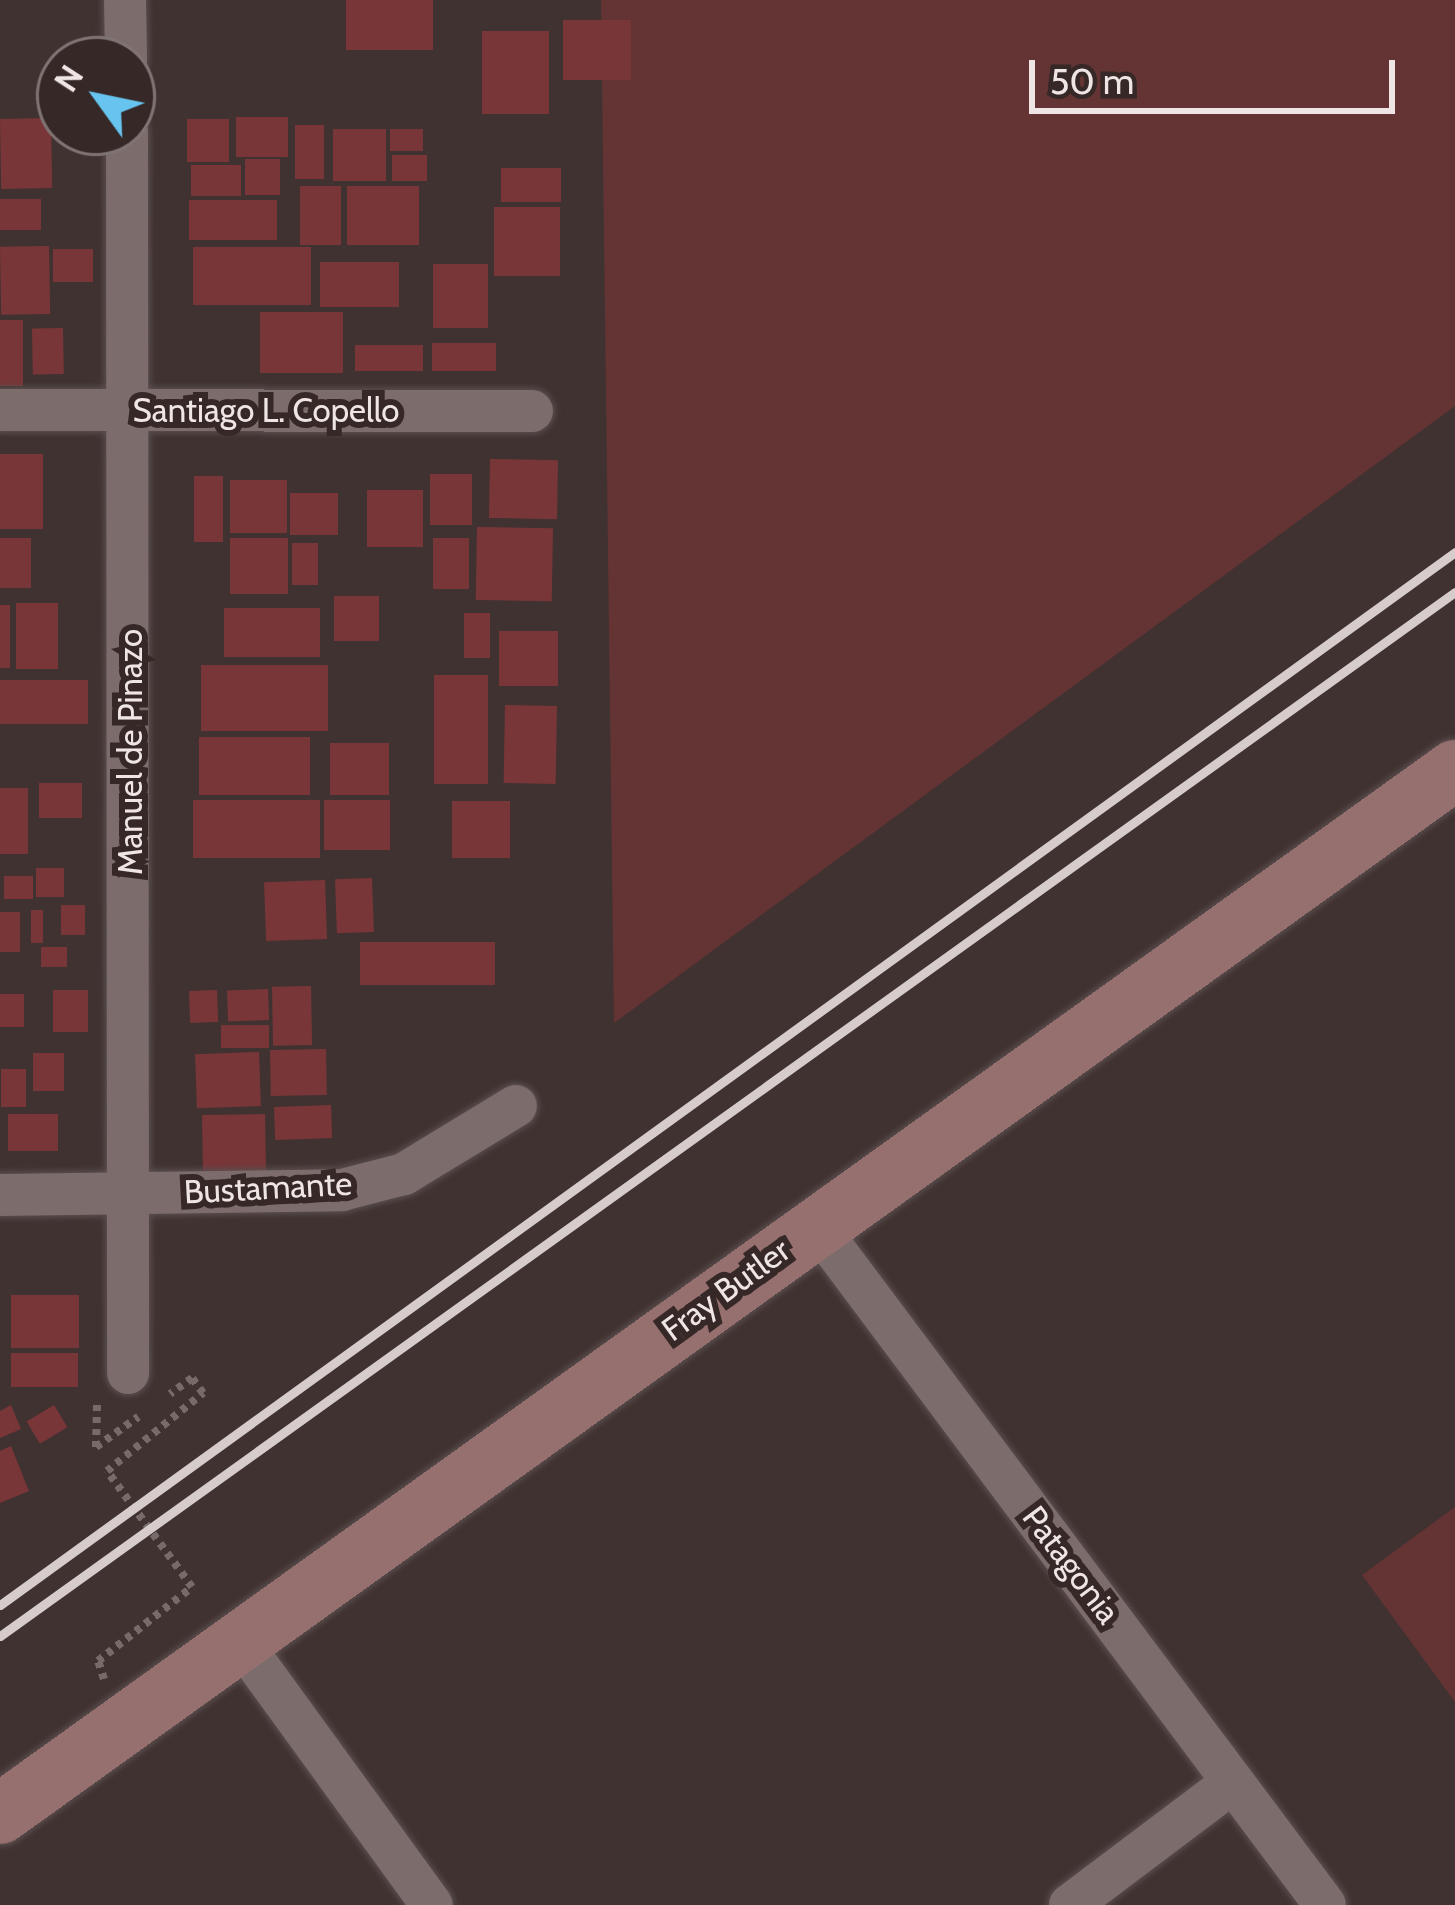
<!DOCTYPE html>
<html>
<head>
<meta charset="utf-8">
<style>
  body { margin:0 }
  #map { position:relative; width:1455px; height:1905px; overflow:hidden; background:#403231; font-family:Cabin,sans-serif }
  div>[style] { position:absolute }
  .green>* { inset:0; background:#643434 }
  .building>* { inset:0; background:#793638; transform-origin:0 0 }
  .path>* { height:8px; margin-top:-4px; transform-origin:0; background:repeating-linear-gradient(90deg,#776b6a 0 6px,transparent 0 12px) }
  .roads { filter:drop-shadow(0 0 3px #5a4e4e) drop-shadow(0 0 3px #5a4e4e) }
  .street>* { height:42px; margin:-21px; padding:0 21px; transform-origin:21px; border-radius:21px; background:#7c6c6c }
  .secondary>* { height:60px; margin:-30px; padding:0 30px; transform-origin:30px; border-radius:30px; background:#966f6f }
  .rail>* { height:9px; margin:-4.5px; padding:0 4.5px; transform-origin:4.5px; border-radius:4.5px; background:#d7cccc }
  span { translate:-50% -50%; white-space:nowrap; text-align:center; line-height:1.15; -webkit-text-stroke:12px #352827; paint-order:stroke }
  .street-label { font-size:33px; color:#efe5e5 }
  .north { position:absolute; left:36px; top:36px; width:120px; height:120px; box-sizing:border-box; background:#352827; border:3px solid #7f7473; border-radius:50%; rotate:303deg; font-size:33px; font-weight:700; line-height:48px; text-align:center; color:#efe5e5 }
  .north::after { content:''; display:block; margin:auto; width:42px; height:54px; background:#66c4ef; clip-path:polygon(50% 0,100% 100%,50% 72%,0 100%) }
  .scale { position:absolute; left:1029px; top:60px; width:366px; height:54px; box-sizing:border-box; border:6px solid #efe5e5; border-top:0; padding-left:15px; font-size:36px; line-height:42px; white-space:nowrap; color:#efe5e5; -webkit-text-stroke:9px #352827; paint-order:stroke }
</style>
</head>
<body>
<div id="map">
  <div class="green">
    <div style="clip-path:polygon(601px 0,1455px 0,1455px 406px,614px 1023px)"></div>
    <div style="clip-path:polygon(1455px 1507px,1455px 1702px,1362px 1575px)"></div>
  </div>
  <div class="building">
    <div style="left:346px;top:0;width:87px;height:50px"></div>
    <div style="left:563px;top:20px;width:68px;height:60px"></div>
    <div style="left:482px;top:31px;width:67px;height:83px"></div>
    <div style="left:236px;top:117px;width:52px;height:40px"></div>
    <div style="left:51px;top:118px;width:70px;height:51px;rotate:89deg"></div>
    <div style="left:187px;top:119px;width:42px;height:43px"></div>
    <div style="left:295px;top:125px;width:29px;height:54px"></div>
    <div style="left:333px;top:129px;width:53px;height:52px"></div>
    <div style="left:390px;top:129px;width:33px;height:22px"></div>
    <div style="left:392px;top:155px;width:35px;height:26px"></div>
    <div style="left:245px;top:159px;width:35px;height:36px"></div>
    <div style="left:191px;top:165px;width:50px;height:31px"></div>
    <div style="left:501px;top:168px;width:60px;height:34px"></div>
    <div style="left:300px;top:186px;width:41px;height:59px"></div>
    <div style="left:347px;top:186px;width:72px;height:59px"></div>
    <div style="left:41px;top:199px;width:31px;height:41px;rotate:90deg"></div>
    <div style="left:189px;top:200px;width:88px;height:40px"></div>
    <div style="left:494px;top:207px;width:66px;height:69px"></div>
    <div style="left:49px;top:246px;width:68px;height:49px;rotate:89deg"></div>
    <div style="left:311px;top:247px;width:58px;height:118px;rotate:90deg"></div>
    <div style="left:53px;top:249px;width:40px;height:33px"></div>
    <div style="left:320px;top:262px;width:79px;height:45px"></div>
    <div style="left:433px;top:264px;width:55px;height:64px"></div>
    <div style="left:260px;top:312px;width:83px;height:61px"></div>
    <div style="left:0;top:320px;width:23px;height:66px"></div>
    <div style="left:63px;top:328px;width:46px;height:31px;rotate:89deg"></div>
    <div style="left:432px;top:343px;width:64px;height:28px"></div>
    <div style="left:355px;top:345px;width:68px;height:26px"></div>
    <div style="left:0;top:454px;width:43px;height:75px"></div>
    <div style="left:490px;top:459px;width:68px;height:59px;rotate:1deg"></div>
    <div style="left:430px;top:474px;width:42px;height:51px"></div>
    <div style="left:194px;top:476px;width:29px;height:66px"></div>
    <div style="left:230px;top:480px;width:57px;height:53px"></div>
    <div style="left:367px;top:490px;width:56px;height:57px"></div>
    <div style="left:290px;top:493px;width:48px;height:42px"></div>
    <div style="left:477px;top:527px;width:76px;height:73px;rotate:1deg"></div>
    <div style="left:0;top:538px;width:31px;height:50px"></div>
    <div style="left:288px;top:538px;width:56px;height:58px;rotate:90deg"></div>
    <div style="left:469px;top:538px;width:51px;height:36px;rotate:90deg"></div>
    <div style="left:292px;top:543px;width:26px;height:42px"></div>
    <div style="left:334px;top:596px;width:45px;height:45px"></div>
    <div style="left:16px;top:603px;width:42px;height:66px"></div>
    <div style="left:0;top:605px;width:10px;height:63px"></div>
    <div style="left:224px;top:608px;width:96px;height:49px"></div>
    <div style="left:464px;top:613px;width:26px;height:45px"></div>
    <div style="left:499px;top:631px;width:59px;height:55px"></div>
    <div style="left:201px;top:665px;width:127px;height:66px"></div>
    <div style="left:434px;top:675px;width:54px;height:109px"></div>
    <div style="left:0;top:680px;width:88px;height:44px"></div>
    <div style="left:505px;top:705px;width:52px;height:78px;rotate:1deg"></div>
    <div style="left:199px;top:737px;width:111px;height:58px"></div>
    <div style="left:330px;top:743px;width:59px;height:52px"></div>
    <div style="left:39px;top:783px;width:43px;height:35px"></div>
    <div style="left:0;top:788px;width:28px;height:66px"></div>
    <div style="left:193px;top:800px;width:127px;height:58px"></div>
    <div style="left:324px;top:800px;width:66px;height:50px"></div>
    <div style="left:510px;top:801px;width:57px;height:58px;rotate:90deg"></div>
    <div style="left:64px;top:868px;width:29px;height:28px;rotate:90deg"></div>
    <div style="left:4px;top:876px;width:29px;height:23px"></div>
    <div style="left:372px;top:878px;width:54px;height:37px;rotate:88deg"></div>
    <div style="left:325px;top:880px;width:59px;height:61px;rotate:88deg"></div>
    <div style="left:61px;top:905px;width:24px;height:30px"></div>
    <div style="left:31px;top:910px;width:12px;height:33px"></div>
    <div style="left:0;top:912px;width:20px;height:40px"></div>
    <div style="left:360px;top:942px;width:135px;height:43px"></div>
    <div style="left:67px;top:947px;width:20px;height:26px;rotate:90deg"></div>
    <div style="left:311px;top:986px;width:59px;height:39px;rotate:89deg"></div>
    <div style="left:268px;top:989px;width:31px;height:41px;rotate:88deg"></div>
    <div style="left:53px;top:990px;width:35px;height:42px"></div>
    <div style="left:217px;top:990px;width:32px;height:28px;rotate:88deg"></div>
    <div style="left:0;top:994px;width:24px;height:33px"></div>
    <div style="left:269px;top:1025px;width:23px;height:48px;rotate:90deg"></div>
    <div style="left:326px;top:1049px;width:46px;height:56px;rotate:89deg"></div>
    <div style="left:259px;top:1052px;width:54px;height:64px;rotate:88deg"></div>
    <div style="left:64px;top:1053px;width:38px;height:31px;rotate:90deg"></div>
    <div style="left:1px;top:1069px;width:25px;height:38px"></div>
    <div style="left:331px;top:1105px;width:33px;height:57px;rotate:88deg"></div>
    <div style="left:8px;top:1114px;width:50px;height:37px"></div>
    <div style="left:265px;top:1114px;width:58px;height:63px;rotate:89deg"></div>
    <div style="left:11px;top:1295px;width:68px;height:53px"></div>
    <div style="left:11px;top:1353px;width:67px;height:34px"></div>
    <div style="clip-path:polygon(11px 1405px,21px 1429px,0 1438px,0 1411px)"></div>
    <div style="left:54px;top:1405px;width:26px;height:32px;rotate:59deg"></div>
    <div style="clip-path:polygon(11px 1446px,29px 1491px,0 1503px,0 1451px)"></div>
  </div>
  <div class="path">
    <div style="left:97px;top:1405px;width:42px;rotate:91.4deg"></div>
    <div style="left:96px;top:1447px;width:52px;rotate:-35.5deg"></div>
    <div style="left:104px;top:1679px;width:19px;rotate:-108deg"></div>
    <div style="left:98px;top:1661px;width:120px;rotate:-38.2deg"></div>
    <div style="left:192px;top:1587px;width:144px;rotate:-126.2deg"></div>
    <div style="left:107px;top:1471px;width:124px;rotate:-39.1deg"></div>
    <div style="left:203px;top:1393px;width:19px;rotate:-126deg"></div>
    <div style="left:192px;top:1378px;width:27px;rotate:144deg"></div>
  </div>
  <div class="roads">
    <div class="street">
      <div style="left:125px;top:0;width:60px;rotate:89deg"></div>
      <div style="left:127px;top:132px;width:1241px;rotate:89.95deg"></div>
      <div style="left:0;top:410px;width:532px;rotate:0.11deg"></div>
      <div style="left:0;top:1195px;width:342px;rotate:-0.8deg"></div>
      <div style="left:342px;top:1190px;width:64px;rotate:-14.5deg"></div>
      <div style="left:404px;top:1174px;width:131px;rotate:-31.3deg"></div>
      <div style="left:816px;top:1225px;width:849px;rotate:53.18deg"></div>
      <div style="left:240px;top:1641px;width:326px;rotate:54deg"></div>
      <div style="left:1070px;top:1905px;width:204px;rotate:-37deg"></div>
    </div>
    <div class="secondary">
      <div style="left:0;top:1814px;width:1791px;rotate:-35.66deg"></div>
    </div>
  </div>
  <div class="rail">
    <div style="left:0;top:1605px;width:1796px;rotate:-35.89deg"></div>
    <div style="left:0;top:1636px;width:1791px;rotate:-35.66deg"></div>
  </div>
  <div class="street-label">
    <span style="left:266px;top:411px">Santiago L. Copello</span>
    <span style="left:131px;top:752px;rotate:-90deg">Manuel de Pinazo</span>
    <span style="left:268px;top:1188px;rotate:-3deg">Bustamante</span>
    <span style="left:726px;top:1290px;rotate:-36deg">Fray Butler</span>
    <span style="left:1071px;top:1565px;rotate:53deg">Patagonia</span>
  </div>
  <div class="north">N</div>
  <div class="scale">50 m</div>
</div>
</body>
</html>
